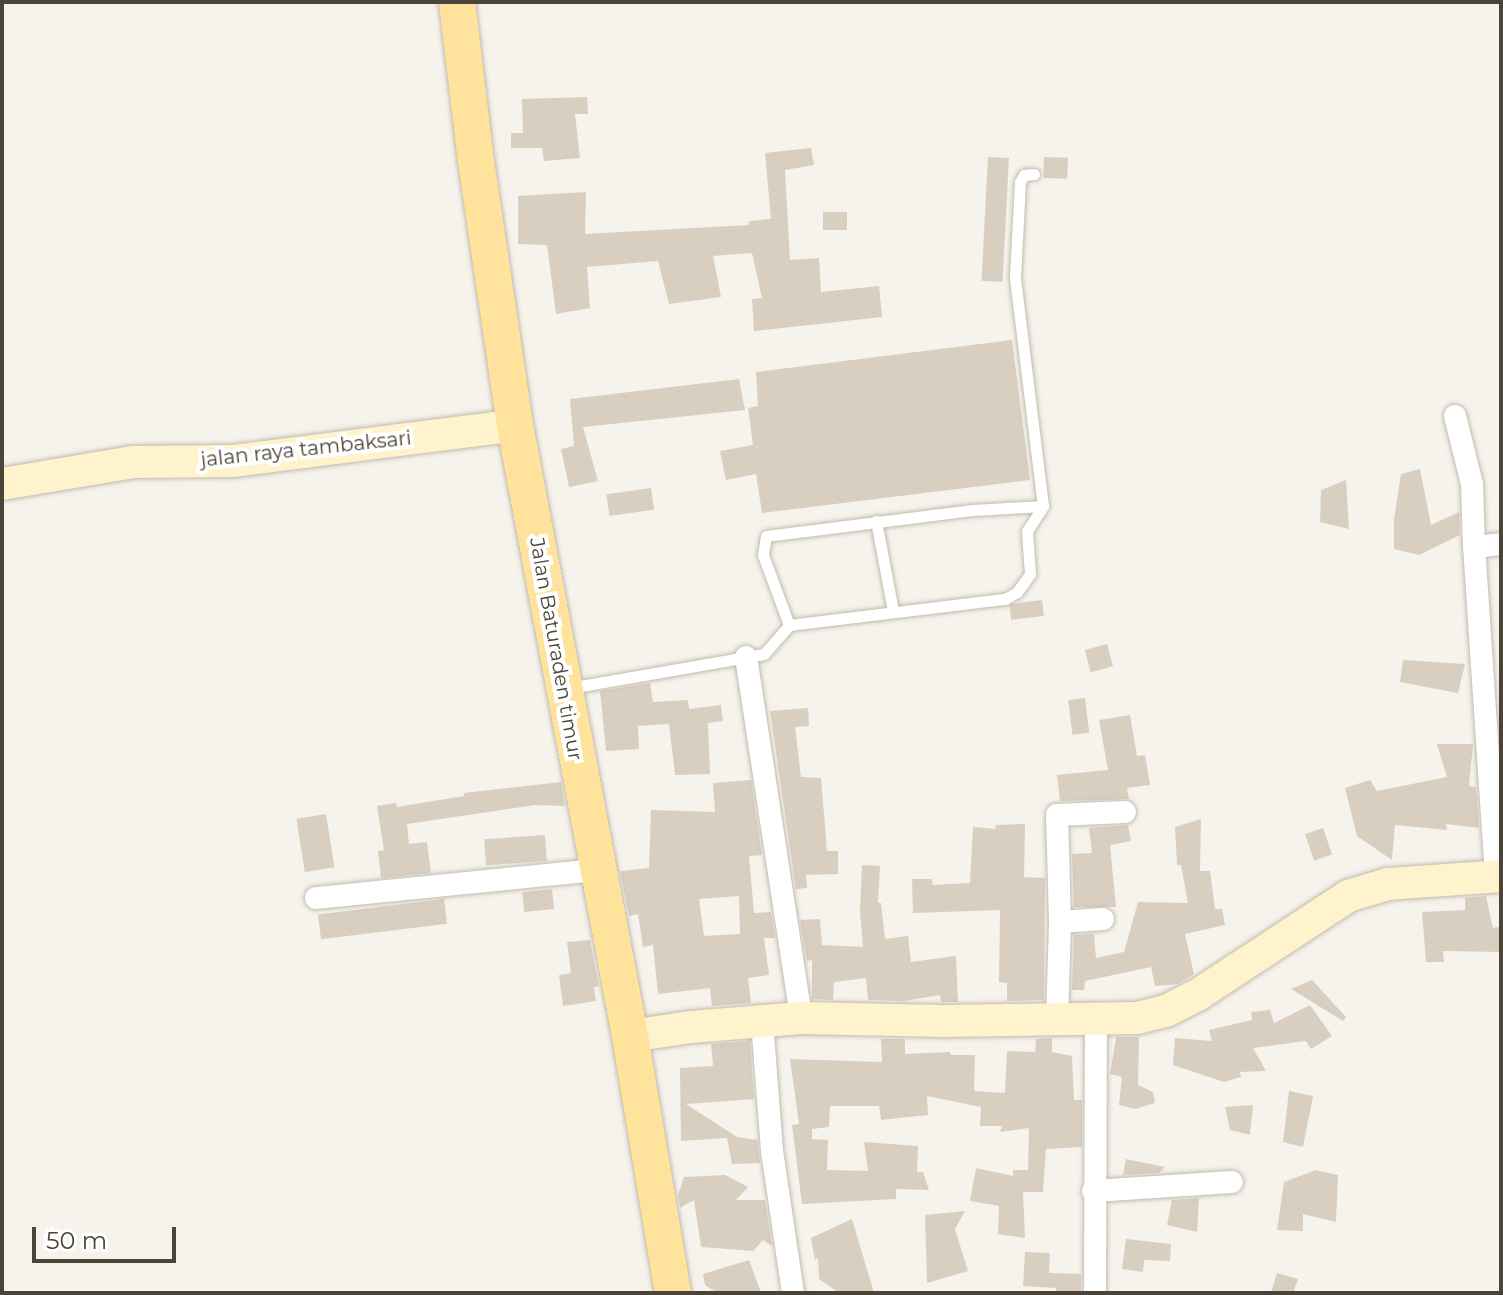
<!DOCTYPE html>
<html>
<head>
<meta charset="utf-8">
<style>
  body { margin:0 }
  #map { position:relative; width:1503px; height:1295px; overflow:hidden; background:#f6f3ec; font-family:Montserrat,sans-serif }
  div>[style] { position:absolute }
  .building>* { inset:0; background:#d8cfc1; transform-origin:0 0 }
  .roads { filter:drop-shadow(0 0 2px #c2bbae) drop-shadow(0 0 2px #c2bbae) }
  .lane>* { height:11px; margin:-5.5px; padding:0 5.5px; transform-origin:5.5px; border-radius:5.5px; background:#fff }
  .street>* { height:22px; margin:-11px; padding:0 11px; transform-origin:11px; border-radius:11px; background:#fff }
  .secondary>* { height:32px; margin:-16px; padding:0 16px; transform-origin:16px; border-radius:16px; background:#fff3cd }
  .primary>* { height:36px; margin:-18px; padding:0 18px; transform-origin:18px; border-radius:18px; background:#ffe39c }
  span { translate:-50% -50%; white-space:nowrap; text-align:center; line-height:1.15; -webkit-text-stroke:8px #fff; paint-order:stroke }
  .street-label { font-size:20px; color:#4b4439 }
  .frame { position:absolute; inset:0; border:4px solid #4b4439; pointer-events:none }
  .scale { position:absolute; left:32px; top:1227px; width:144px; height:36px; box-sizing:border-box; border:4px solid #4b4439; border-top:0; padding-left:10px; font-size:24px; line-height:28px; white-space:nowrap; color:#4b4439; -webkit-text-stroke:6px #fff; paint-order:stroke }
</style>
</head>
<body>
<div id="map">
  <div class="building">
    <div style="clip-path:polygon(587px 97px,588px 114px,575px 114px,580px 158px,544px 161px,542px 148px,511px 148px,511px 133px,523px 133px,522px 99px)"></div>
    <div style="clip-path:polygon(811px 148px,814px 165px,785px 170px,790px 260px,819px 258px,821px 292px,879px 286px,882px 317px,754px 331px,752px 299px,762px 298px,752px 253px,713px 256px,721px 297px,669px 304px,658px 261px,587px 267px,590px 308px,556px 314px,547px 245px,518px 244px,518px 196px,586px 192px,585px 234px,749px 225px,749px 221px,771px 219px,765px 153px)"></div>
    <div style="left:988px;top:157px;width:21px;height:124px;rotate:3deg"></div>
    <div style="left:1044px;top:157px;width:24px;height:21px;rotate:2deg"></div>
    <div style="left:823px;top:212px;width:24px;height:18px"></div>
    <div style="clip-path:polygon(1012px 340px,1030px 480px,762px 513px,756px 474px,726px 480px,720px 451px,753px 445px,748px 408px,758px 406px,756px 372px)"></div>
    <div style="clip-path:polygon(739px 379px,745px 410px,583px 427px,598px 481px,569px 487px,561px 449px,574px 446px,570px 399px)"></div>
    <div style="clip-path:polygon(1420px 469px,1431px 525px,1459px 512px,1460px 535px,1419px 555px,1394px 549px,1394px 519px,1401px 474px)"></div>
    <div style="clip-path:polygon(1346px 480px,1349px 529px,1320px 522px,1321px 490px)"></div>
    <div style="left:651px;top:488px;width:22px;height:45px;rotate:82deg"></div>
    <div style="left:1042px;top:600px;width:16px;height:33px;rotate:83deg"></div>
    <div style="left:1107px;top:644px;width:23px;height:23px;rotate:75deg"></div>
    <div style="clip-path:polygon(1403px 660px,1465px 664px,1458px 693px,1400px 682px)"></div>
    <div style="clip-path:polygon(650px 683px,653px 702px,688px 700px,689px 709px,721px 705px,723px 721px,708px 723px,710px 774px,675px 775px,669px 724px,638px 726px,639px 749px,606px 751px,600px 691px)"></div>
    <div style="left:1085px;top:698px;width:35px;height:17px;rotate:83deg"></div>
    <div style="clip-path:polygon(808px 708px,809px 726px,795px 727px,801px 777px,821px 778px,827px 851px,838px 851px,838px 874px,806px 875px,807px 888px,796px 889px,770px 711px)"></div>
    <div style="clip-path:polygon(1130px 715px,1137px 756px,1145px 755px,1150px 785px,1127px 788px,1129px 799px,1060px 801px,1057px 775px,1108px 770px,1099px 720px)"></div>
    <div style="clip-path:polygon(1437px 744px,1473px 744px,1469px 786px,1476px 787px,1479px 828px,1446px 824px,1447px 830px,1395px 825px,1392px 860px,1357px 836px,1345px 788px,1370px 780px,1377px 791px,1447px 777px)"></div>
    <div style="clip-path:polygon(evenodd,751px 780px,762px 855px,749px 856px,754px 913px,771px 912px,775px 938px,764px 938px,769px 975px,748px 978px,751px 1003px,712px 1006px,710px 988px,658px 994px,653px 945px,643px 947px,638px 914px,629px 916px,620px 871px,649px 868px,651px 810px,715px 812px,713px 783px,751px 780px,739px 896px,740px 934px,704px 936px,699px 899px,739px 896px)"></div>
    <div style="clip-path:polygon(561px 782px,565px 806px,535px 805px,407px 824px,409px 844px,427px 842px,431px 873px,381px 878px,378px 851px,384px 850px,377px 806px,396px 803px,397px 807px,464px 796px,464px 793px)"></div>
    <div style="left:326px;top:814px;width:54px;height:30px;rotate:81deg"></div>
    <div style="clip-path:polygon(1201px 819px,1200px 871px,1210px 871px,1215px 909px,1222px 909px,1225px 925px,1185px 934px,1194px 974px,1178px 984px,1155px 986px,1151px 967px,1085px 981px,1084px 990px,1072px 990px,1074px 935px,1094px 934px,1096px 958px,1124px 952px,1138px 902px,1188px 903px,1181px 865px,1177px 865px,1175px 827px)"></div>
    <div style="clip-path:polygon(1025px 824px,1024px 877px,1045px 878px,1044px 1000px,1007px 1001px,1007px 983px,999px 982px,1000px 910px,913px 913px,912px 879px,932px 879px,933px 885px,970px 883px,973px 827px,996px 829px,995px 825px)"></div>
    <div style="clip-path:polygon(1128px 825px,1131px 841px,1110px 845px,1116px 907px,1074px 907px,1072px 854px,1092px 853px,1089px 828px)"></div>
    <div style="left:1323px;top:828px;width:28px;height:19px;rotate:71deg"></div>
    <div style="left:545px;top:835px;width:26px;height:61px;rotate:86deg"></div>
    <div style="clip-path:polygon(862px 865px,880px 866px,878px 903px,881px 903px,885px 939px,908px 936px,911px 962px,956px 956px,958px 1002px,941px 1002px,940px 995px,903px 1001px,868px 1000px,866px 978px,834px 982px,833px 1000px,812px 999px,812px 960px,807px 961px,800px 920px,820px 919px,822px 945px,863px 947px,860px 911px)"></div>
    <div style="left:552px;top:889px;width:20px;height:30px;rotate:84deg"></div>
    <div style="clip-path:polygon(1486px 896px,1493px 928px,1501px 926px,1501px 952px,1443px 951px,1444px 962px,1426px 962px,1422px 912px,1465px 910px,1465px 898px)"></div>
    <div style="left:444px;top:899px;width:25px;height:127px;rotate:83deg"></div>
    <div style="clip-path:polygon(590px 940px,599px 986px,594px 987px,596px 1001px,563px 1006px,559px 975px,571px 973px,567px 942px)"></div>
    <div style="clip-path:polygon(1312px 980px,1346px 1017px,1343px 1021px,1291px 989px)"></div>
    <div style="clip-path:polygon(1310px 1005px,1332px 1036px,1311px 1049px,1306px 1041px,1253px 1048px,1266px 1071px,1240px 1072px,1241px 1077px,1224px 1082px,1173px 1065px,1175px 1038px,1212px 1041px,1209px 1030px,1252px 1020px,1251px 1012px,1270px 1010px,1274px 1023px)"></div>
    <div style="clip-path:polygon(1116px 1037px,1139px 1037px,1138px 1085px,1153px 1092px,1155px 1103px,1135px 1109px,1119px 1105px,1122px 1077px,1110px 1074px)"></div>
    <div style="clip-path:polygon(1052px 1038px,1052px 1052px,1072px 1056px,1074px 1100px,1082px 1100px,1082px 1147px,1046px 1149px,1043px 1192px,1023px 1192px,1025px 1238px,998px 1234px,999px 1206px,970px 1201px,976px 1168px,1013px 1176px,1013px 1170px,1028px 1170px,1029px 1128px,1000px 1132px,1002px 1126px,980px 1126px,981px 1107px,927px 1096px,928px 1115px,881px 1120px,879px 1106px,830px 1106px,829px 1127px,812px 1129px,812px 1139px,828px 1140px,827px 1170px,868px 1171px,864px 1142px,918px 1146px,917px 1172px,923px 1172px,929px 1190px,896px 1189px,896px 1199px,802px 1204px,792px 1125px,799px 1124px,790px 1059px,882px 1062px,881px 1039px,905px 1039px,905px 1054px,950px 1052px,951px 1055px,975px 1055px,974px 1091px,1005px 1093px,1007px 1051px,1035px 1052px,1036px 1039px)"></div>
    <div style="clip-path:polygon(750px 1041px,754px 1099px,686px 1104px,737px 1137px,757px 1140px,760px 1163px,732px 1164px,727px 1138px,681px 1141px,680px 1068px,713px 1066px,711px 1044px)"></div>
    <div style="clip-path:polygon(1289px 1091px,1313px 1096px,1303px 1147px,1283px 1142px)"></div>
    <div style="clip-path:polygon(1253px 1105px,1250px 1135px,1230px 1130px,1225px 1107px)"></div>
    <div style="clip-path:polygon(1126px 1159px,1165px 1167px,1159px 1173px,1123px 1175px)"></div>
    <div style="clip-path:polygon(1316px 1170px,1338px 1175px,1336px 1222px,1303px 1214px,1303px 1231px,1277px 1230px,1284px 1182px)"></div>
    <div style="clip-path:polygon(725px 1175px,748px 1187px,736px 1200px,765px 1200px,772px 1246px,763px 1240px,753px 1251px,701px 1247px,694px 1200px,680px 1208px,678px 1195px,684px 1177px)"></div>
    <div style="clip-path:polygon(1199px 1198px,1197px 1232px,1167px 1225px,1172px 1200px)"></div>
    <div style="clip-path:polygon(965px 1211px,955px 1229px,968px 1271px,927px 1283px,925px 1215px)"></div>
    <div style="clip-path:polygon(852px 1219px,874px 1293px,839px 1293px,819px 1279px,818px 1258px,815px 1260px,811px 1238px)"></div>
    <div style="clip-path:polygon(1126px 1239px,1171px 1244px,1170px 1261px,1144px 1260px,1143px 1272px,1122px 1269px)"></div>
    <div style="clip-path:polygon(1025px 1252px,1050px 1253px,1049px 1273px,1081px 1274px,1081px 1293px,1056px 1293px,1056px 1288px,1023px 1286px)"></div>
    <div style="clip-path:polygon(749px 1260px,761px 1293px,718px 1293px,705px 1285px,703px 1274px)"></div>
    <div style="clip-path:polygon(1277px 1273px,1298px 1279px,1293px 1293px,1271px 1293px)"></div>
  </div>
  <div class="roads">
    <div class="lane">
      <div style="left:876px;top:521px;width:92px;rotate:79.3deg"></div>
      <div style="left:789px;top:625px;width:75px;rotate:-110.4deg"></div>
      <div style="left:763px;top:555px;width:19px;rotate:-81deg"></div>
      <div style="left:766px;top:536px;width:208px;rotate:-7.2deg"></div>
      <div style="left:972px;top:510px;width:71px;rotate:-3.2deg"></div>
      <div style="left:569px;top:688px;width:198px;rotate:-9.9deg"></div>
      <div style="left:764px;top:654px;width:38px;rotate:-49deg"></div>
      <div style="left:789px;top:625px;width:218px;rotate:-6.9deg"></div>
      <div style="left:1005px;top:599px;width:14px;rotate:-30deg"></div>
      <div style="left:1017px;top:592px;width:22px;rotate:-54deg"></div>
      <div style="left:1030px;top:574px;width:43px;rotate:-94deg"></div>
      <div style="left:1027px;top:531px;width:30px;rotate:-57deg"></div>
      <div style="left:1043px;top:506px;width:231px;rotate:-97deg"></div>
      <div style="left:1015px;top:277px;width:95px;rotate:-87deg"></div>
      <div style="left:1020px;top:182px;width:8px;rotate:-60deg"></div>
      <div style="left:1024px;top:175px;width:10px;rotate:-6deg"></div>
    </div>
    <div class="street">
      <div style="left:1455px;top:416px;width:70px;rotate:76deg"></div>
      <div style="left:1472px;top:484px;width:63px;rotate:88.2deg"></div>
      <div style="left:746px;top:657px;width:365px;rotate:81.3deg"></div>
      <div style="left:1496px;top:876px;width:330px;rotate:-93.8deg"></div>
      <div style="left:1474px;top:547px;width:27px;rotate:-6deg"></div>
      <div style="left:316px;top:898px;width:283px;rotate:-5.7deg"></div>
      <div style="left:1060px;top:922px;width:43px;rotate:-4deg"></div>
      <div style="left:1057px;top:1019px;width:97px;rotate:-88.2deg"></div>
      <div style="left:1060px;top:922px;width:107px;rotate:-91.6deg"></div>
      <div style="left:1057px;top:815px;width:68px;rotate:-2.5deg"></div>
      <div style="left:762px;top:1021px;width:130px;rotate:85.6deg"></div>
      <div style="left:772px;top:1151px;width:144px;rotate:81.6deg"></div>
      <div style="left:1093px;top:1191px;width:139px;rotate:-3.7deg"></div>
      <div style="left:1095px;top:1293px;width:273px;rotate:-89.8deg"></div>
    </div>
    <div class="secondary">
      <div style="left:2px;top:484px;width:134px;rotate:-9.5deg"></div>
      <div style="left:134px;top:462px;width:98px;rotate:-0.6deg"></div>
      <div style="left:232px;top:461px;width:285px;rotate:-7.2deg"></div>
      <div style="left:630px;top:1036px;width:62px;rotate:-8.4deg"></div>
      <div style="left:691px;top:1027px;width:110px;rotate:-4.7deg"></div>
      <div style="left:801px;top:1018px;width:143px;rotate:1.2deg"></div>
      <div style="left:944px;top:1021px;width:193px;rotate:-0.9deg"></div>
      <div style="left:1137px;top:1018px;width:30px;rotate:-14deg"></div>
      <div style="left:1166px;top:1011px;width:34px;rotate:-27deg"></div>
      <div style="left:1196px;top:996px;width:182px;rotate:-33.3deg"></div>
      <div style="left:1348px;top:896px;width:42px;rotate:-16.7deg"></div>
      <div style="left:1388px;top:884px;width:113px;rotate:-4deg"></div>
    </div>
    <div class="primary">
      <div style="left:457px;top:2px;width:160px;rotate:83.2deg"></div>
      <div style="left:476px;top:161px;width:267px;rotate:81.6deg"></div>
      <div style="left:515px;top:425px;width:622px;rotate:79.34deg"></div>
      <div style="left:630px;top:1036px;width:261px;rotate:80.5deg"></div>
    </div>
  </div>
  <div class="street-label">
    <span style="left:306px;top:449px;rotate:-6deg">jalan raya tambaksari</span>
    <span style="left:556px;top:649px;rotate:80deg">Jalan Baturaden timur</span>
  </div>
  <div class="frame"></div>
  <div class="scale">50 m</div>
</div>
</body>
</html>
